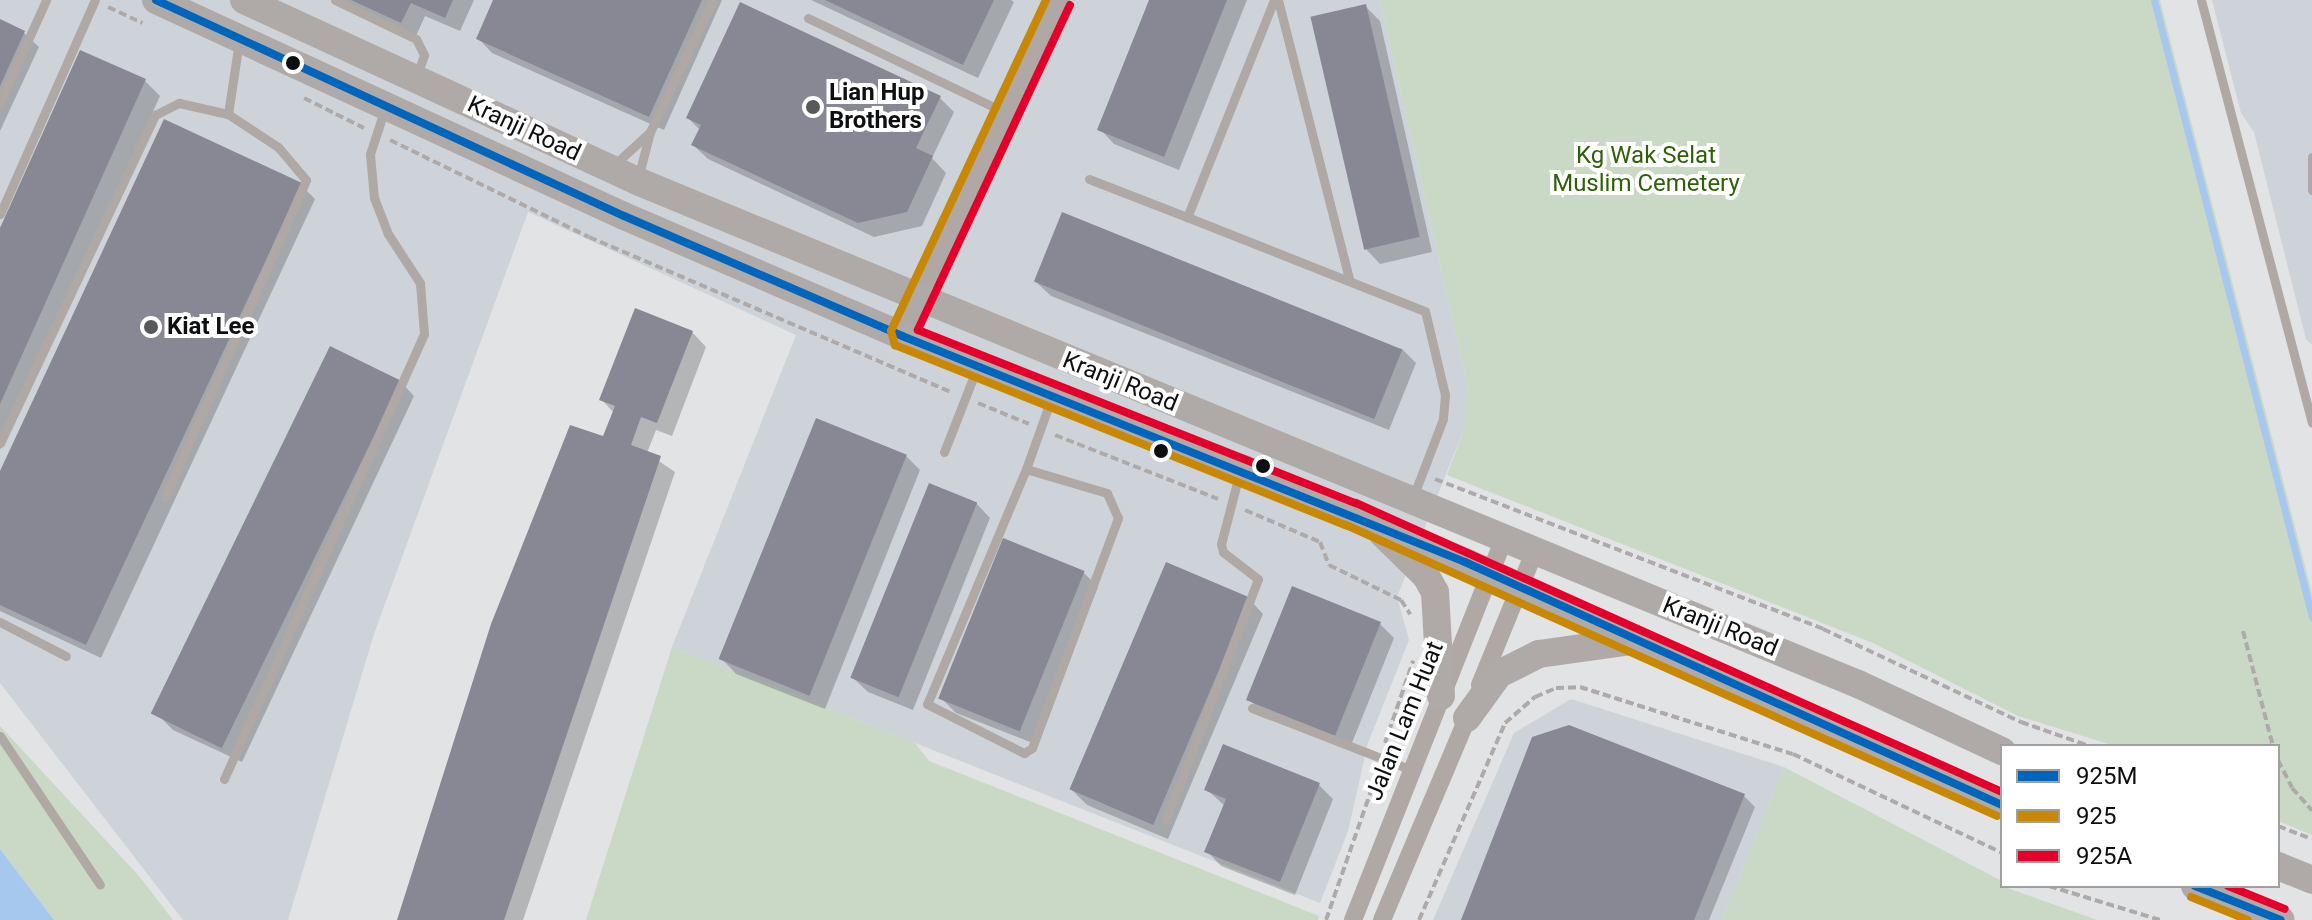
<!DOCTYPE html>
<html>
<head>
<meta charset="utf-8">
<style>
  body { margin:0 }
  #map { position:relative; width:2312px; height:920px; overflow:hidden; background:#e1e3e5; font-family:Roboto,sans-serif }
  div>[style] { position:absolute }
  .built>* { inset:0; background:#ced3d9 }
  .green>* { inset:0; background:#cad9c5 }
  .water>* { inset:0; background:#a6c8ef }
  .shadow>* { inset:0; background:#0003 }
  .stream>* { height:7px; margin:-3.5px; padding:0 3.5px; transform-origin:3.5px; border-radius:3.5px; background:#a6c8ef }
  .building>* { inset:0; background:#878893; transform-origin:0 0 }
  .path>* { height:4px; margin-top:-2px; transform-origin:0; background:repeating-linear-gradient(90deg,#aeaaa9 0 8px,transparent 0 12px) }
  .service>* { height:9px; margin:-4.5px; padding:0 4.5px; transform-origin:4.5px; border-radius:4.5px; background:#afa8a4 }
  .minor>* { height:18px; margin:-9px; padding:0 9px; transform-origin:9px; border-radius:9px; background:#afa8a4 }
  .tertiary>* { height:22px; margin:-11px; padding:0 11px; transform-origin:11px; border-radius:11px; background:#afa8a4 }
  .primary>* { height:28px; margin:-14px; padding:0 14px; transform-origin:14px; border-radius:14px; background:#afaaa7 }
  .bus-1>* { height:8px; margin:-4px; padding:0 4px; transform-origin:4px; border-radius:4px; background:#0065bd }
  .bus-2>* { height:8px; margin:-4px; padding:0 4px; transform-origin:4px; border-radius:4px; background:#c88803 }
  .bus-3>* { height:8px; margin:-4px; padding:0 4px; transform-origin:4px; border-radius:4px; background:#e4002b }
  .dots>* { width:22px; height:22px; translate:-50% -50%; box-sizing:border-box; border:4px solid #fff; border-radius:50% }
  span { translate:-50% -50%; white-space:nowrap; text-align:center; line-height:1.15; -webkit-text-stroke:8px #fff; paint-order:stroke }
  .poi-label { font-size:24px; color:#0e0f11; font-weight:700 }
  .left { translate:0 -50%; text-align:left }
  .street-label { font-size:24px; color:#0e0f11 }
  .park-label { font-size:24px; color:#2f5f06 }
  .legend { position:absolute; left:2000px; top:744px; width:280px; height:144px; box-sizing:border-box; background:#fff; border:2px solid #9f9fa0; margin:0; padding:10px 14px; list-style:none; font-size:24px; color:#0e0f11 }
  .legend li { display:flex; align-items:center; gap:16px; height:40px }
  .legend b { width:40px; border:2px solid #9f9fa0 }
</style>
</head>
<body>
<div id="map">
  <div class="built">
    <div style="clip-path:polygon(0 0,1380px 0,1468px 387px,1467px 405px,1464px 429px,1397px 597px,1409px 640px,1368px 743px,1348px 831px,1320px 903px,672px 647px,796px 335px,528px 212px,374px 634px,288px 920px,183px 920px,0 683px)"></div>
    <div style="clip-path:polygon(2212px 0,2312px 0,2312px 345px,2306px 339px,2254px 132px,2241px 113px)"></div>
    <div style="clip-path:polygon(1571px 699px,1784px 767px,1722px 920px,1433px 920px,1514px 733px)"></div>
  </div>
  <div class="green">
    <div style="clip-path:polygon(1380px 0,2160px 0,2312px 593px,2312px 835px,2278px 821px,2278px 746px,2115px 746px,2018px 716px,1873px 643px,1447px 475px,1464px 429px,1468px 387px)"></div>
    <div style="clip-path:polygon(672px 647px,915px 743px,929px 761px,1319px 916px,1318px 920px,586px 920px)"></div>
    <div style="clip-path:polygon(0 726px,139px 876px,173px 920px,54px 920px,0 849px)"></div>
    <div style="clip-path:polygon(1784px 767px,2002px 881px,2002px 886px,2097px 920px,1722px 920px)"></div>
  </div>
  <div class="water">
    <div style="clip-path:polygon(0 849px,54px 920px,0 920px)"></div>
  </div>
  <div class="shadow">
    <div style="clip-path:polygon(337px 0,474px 0,460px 31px,425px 16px,416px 36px)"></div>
    <div style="clip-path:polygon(495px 0,722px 0,664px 130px,492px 53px,478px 38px)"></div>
    <div style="clip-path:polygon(811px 0,1011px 0,1014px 2px,978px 78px)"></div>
    <div style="clip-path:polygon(1151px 0,1247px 0,1179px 170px,1114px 144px,1100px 129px)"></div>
    <div style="clip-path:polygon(1365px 6px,1380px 21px,1432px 252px,1380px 264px,1366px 249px)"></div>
    <div style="clip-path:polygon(0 21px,24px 33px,39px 47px,0 131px)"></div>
    <div style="clip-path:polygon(81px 52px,145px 81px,160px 96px,0 450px,0 232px)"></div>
    <div style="clip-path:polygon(940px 98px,954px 112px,932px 158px,946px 173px,922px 226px,874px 237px,708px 159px,693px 145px,700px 130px,688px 118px)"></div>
    <div style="clip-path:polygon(301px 185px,315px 199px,101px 658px,0 611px,0 476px)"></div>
    <div style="clip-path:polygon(1036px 282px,1402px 349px,1416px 363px,1389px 430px,1051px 296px)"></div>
    <div style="clip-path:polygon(692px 332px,706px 347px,672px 436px,656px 430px,647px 453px,675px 472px,523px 920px,399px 920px,604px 439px,614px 413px,602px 400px)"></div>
    <div style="clip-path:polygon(400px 381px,414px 396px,242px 762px,173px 730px,159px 716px)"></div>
    <div style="clip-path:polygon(906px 456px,920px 470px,825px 709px,736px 674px,722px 659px)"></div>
    <div style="clip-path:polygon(976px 503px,990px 518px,913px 710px,868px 692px,853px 678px)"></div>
    <div style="clip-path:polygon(1083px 572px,1098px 587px,1035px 744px,956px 713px,941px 698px)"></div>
    <div style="clip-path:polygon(1249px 599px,1263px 614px,1168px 839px,1087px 805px,1072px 790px)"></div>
    <div style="clip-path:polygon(1380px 624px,1394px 638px,1350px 748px,1263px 714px,1249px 699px)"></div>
    <div style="clip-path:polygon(1569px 727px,1744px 796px,1755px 807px,1709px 920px,1463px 920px)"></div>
    <div style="clip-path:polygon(1319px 785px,1333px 799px,1295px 895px,1221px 866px,1207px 851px,1225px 806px,1206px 789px)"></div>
  </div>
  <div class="stream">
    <div style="left:2154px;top:0;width:637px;rotate:75.64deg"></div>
  </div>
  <div class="building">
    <div style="clip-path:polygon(351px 0,453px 0,445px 18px,411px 3px,401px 23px)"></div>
    <div style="clip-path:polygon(493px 0,702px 0,649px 117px,476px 39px)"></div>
    <div style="clip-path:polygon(825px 0,994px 0,963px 65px)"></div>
    <div style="clip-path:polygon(1149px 0,1227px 0,1164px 157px,1097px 130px)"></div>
    <div style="clip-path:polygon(740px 2px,941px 96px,916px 148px,933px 156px,907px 212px,858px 223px,691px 145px,701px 125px,686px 118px)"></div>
    <div style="left:1366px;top:4px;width:239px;height:57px;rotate:77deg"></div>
    <div style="clip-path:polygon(0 19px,25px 31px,0 86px)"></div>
    <div style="clip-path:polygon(80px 50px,146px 79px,0 404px,0 228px)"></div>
    <div style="clip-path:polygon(164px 119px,302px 183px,86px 645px,0 605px,0 471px)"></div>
    <div style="left:1062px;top:212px;width:367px;height:75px;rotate:22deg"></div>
    <div style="clip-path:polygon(635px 308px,693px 331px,657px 423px,641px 417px,631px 445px,661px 456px,504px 920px,397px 920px,491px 624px,570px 425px,603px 436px,615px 406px,599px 400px)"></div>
    <div style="left:330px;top:346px;width:79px;height:409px;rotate:26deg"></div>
    <div style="left:816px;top:418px;width:98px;height:260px;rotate:22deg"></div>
    <div style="left:929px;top:483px;width:52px;height:210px;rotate:22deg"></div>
    <div style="left:1003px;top:538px;width:88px;height:173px;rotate:22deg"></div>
    <div style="left:1166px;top:562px;width:91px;height:247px;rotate:23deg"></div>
    <div style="left:1292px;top:586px;width:96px;height:123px;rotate:22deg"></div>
    <div style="clip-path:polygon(1569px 725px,1745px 794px,1694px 920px,1461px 920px,1532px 737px)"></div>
    <div style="clip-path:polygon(1223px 744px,1320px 783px,1280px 882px,1204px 852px,1226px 799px,1204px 790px)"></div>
  </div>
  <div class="path">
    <div style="left:108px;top:7px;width:38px;rotate:25deg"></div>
    <div style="left:304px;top:98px;width:67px;rotate:26.6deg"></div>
    <div style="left:390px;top:140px;width:221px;rotate:26deg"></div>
    <div style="left:589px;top:237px;width:394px;rotate:23.2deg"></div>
    <div style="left:978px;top:403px;width:55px;rotate:22.4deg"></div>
    <div style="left:1055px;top:435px;width:175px;rotate:21.4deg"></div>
    <div style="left:1435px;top:479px;width:416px;rotate:21.1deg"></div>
    <div style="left:1823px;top:629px;width:219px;rotate:25.2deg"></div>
    <div style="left:2021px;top:722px;width:72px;rotate:19.4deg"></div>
    <div style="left:1245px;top:510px;width:82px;rotate:23.1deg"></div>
    <div style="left:1320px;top:542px;width:25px;rotate:69deg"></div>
    <div style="left:1329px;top:565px;width:80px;rotate:25.9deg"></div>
    <div style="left:1401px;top:600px;width:17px;rotate:57deg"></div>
    <div style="left:2243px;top:631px;width:119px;rotate:75.4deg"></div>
    <div style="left:1385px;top:743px;width:87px;rotate:-71.1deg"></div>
    <div style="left:2278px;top:760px;width:31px;rotate:63deg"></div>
    <div style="left:2292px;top:788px;width:30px;rotate:48deg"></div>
    <div style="left:2278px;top:826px;width:36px;rotate:21deg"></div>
    <div style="left:2049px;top:886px;width:116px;rotate:17deg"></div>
    <div style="left:1326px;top:920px;width:158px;rotate:-70.8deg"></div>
    <div style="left:1419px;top:920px;width:215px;rotate:-66.4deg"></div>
    <div style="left:1505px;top:723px;width:40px;rotate:-41deg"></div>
    <div style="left:1535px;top:697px;width:23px;rotate:-23deg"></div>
    <div style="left:1556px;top:688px;width:24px;rotate:-2deg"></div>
    <div style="left:1580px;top:687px;width:223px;rotate:17.5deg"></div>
    <div style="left:1793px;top:754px;width:231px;rotate:25.3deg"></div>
  </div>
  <div class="service">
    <div style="left:335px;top:0;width:90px;rotate:25.7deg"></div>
    <div style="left:416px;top:39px;width:18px;rotate:63deg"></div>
    <div style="left:424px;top:55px;width:21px;rotate:109deg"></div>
    <div style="left:1274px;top:0;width:234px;rotate:111.8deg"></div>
    <div style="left:1187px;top:217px;width:256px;rotate:21.6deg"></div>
    <div style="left:1425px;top:311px;width:86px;rotate:76.6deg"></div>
    <div style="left:1445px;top:395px;width:24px;rotate:95deg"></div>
    <div style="left:1443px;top:419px;width:84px;rotate:111deg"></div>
    <div style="left:1278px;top:0;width:287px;rotate:75.7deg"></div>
    <div style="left:2201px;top:0;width:437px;rotate:75.3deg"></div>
    <div style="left:808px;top:18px;width:220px;rotate:25.6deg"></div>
    <div style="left:0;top:102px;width:112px;rotate:-65.7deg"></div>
    <div style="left:2312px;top:157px;width:33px;rotate:90deg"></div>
    <div style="left:614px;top:165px;width:49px;rotate:-42.5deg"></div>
    <div style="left:638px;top:178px;width:48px;rotate:-75.4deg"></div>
    <div style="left:650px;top:132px;width:146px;rotate:-64.5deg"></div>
    <div style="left:1089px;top:179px;width:105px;rotate:21.2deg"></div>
    <div style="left:0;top:214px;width:234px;rotate:-66.1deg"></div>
    <div style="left:0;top:443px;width:363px;rotate:-64.7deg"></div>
    <div style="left:155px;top:115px;width:27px;rotate:-27deg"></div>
    <div style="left:179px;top:103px;width:50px;rotate:12.7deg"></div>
    <div style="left:944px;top:452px;width:90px;rotate:-68.6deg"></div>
    <div style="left:1026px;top:469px;width:255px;rotate:112.8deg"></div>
    <div style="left:927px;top:704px;width:109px;rotate:26.8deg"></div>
    <div style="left:1024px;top:753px;width:9px;rotate:-32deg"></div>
    <div style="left:1032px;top:748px;width:246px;rotate:-69.5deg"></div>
    <div style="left:1118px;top:518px;width:27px;rotate:-114deg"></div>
    <div style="left:1107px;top:493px;width:84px;rotate:-163.5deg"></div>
    <div style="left:1026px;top:469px;width:74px;rotate:-70.3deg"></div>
    <div style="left:165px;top:497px;width:347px;rotate:-66deg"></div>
    <div style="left:306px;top:180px;width:43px;rotate:-130.3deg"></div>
    <div style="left:278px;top:147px;width:60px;rotate:-146.6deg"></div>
    <div style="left:228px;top:114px;width:74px;rotate:-81.4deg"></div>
    <div style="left:0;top:622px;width:74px;rotate:27.3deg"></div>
    <div style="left:1252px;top:708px;width:172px;rotate:21.2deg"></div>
    <div style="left:0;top:736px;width:179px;rotate:56.1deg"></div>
    <div style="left:224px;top:779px;width:488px;rotate:-65.8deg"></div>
    <div style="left:424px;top:334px;width:51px;rotate:-94.5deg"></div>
    <div style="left:420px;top:283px;width:59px;rotate:-123.1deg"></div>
    <div style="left:388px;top:234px;width:39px;rotate:-111deg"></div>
    <div style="left:374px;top:198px;width:44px;rotate:-95.2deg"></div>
    <div style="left:370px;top:154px;width:48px;rotate:-71.9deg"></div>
    <div style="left:1166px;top:820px;width:258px;rotate:-69.1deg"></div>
    <div style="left:1258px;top:579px;width:44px;rotate:-142.4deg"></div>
    <div style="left:1223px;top:552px;width:8px;rotate:-104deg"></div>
    <div style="left:1221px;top:544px;width:75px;rotate:-75.4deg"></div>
  </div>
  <div class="minor">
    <div style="left:1480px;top:685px;width:143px;rotate:-67.8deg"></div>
    <div style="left:1353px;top:920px;width:408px;rotate:-68.4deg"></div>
    <div style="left:1382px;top:920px;width:229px;rotate:-67.1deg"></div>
  </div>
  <div class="tertiary">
    <div style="left:902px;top:336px;width:371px;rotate:-65deg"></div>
  </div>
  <div class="primary">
    <div style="left:156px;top:0;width:515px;rotate:24.78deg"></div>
    <div style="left:624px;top:216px;width:303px;rotate:23.3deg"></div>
    <div style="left:902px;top:336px;width:364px;rotate:21.3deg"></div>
    <div style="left:1241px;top:468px;width:243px;rotate:22.8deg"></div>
    <div style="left:1465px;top:562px;width:589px;rotate:24.35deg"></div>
    <div style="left:244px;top:0;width:433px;rotate:24.7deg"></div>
    <div style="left:637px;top:181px;width:1321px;rotate:22.39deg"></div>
    <div style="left:1858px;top:684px;width:159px;rotate:25deg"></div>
    <div style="left:1383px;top:534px;width:60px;rotate:44.3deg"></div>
    <div style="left:1426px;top:576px;width:18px;rotate:61deg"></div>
    <div style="left:1435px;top:592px;width:104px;rotate:86.7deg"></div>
    <div style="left:1467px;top:718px;width:54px;rotate:-54deg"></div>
    <div style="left:1499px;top:674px;width:45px;rotate:-26.6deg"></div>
    <div style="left:1539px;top:654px;width:94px;rotate:-8deg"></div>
    <div style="left:2278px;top:866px;width:37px;rotate:22deg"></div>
    <div style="left:2195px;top:886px;width:92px;rotate:21.6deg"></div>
  </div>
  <div class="bus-1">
    <div style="left:156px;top:0;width:515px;rotate:24.78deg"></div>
    <div style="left:624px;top:216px;width:303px;rotate:23.3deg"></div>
    <div style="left:902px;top:336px;width:607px;rotate:21.87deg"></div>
    <div style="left:1465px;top:562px;width:589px;rotate:24.35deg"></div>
    <div style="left:2195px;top:886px;width:92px;rotate:21.6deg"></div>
  </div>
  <div class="bus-2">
    <div style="left:1046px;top:0;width:365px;rotate:115.1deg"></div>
    <div style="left:891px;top:331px;width:15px;rotate:74deg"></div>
    <div style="left:895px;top:345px;width:486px;rotate:21.8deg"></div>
    <div style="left:1346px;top:525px;width:713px;rotate:24.08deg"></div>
    <div style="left:2191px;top:897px;width:61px;rotate:22deg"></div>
  </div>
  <div class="bus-3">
    <div style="left:1070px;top:5px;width:359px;rotate:115.1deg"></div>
    <div style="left:918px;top:330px;width:471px;rotate:21.6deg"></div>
    <div style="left:1356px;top:503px;width:708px;rotate:24.1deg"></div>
    <div style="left:2228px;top:886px;width:61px;rotate:22deg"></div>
  </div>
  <div class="dots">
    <div style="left:293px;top:63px;background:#0e0f11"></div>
    <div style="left:813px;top:107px;background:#58595b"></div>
    <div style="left:151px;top:327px;background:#58595b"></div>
    <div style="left:1161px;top:451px;background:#0e0f11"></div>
    <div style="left:1263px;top:466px;background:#0e0f11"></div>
  </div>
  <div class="poi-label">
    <span class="left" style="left:829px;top:107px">Lian Hup<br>Brothers</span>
    <span class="left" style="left:167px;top:327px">Kiat Lee</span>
  </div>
  <div class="street-label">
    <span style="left:524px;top:129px;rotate:25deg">Kranji Road</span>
    <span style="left:1120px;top:382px;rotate:22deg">Kranji Road</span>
    <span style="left:1720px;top:627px;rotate:22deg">Kranji Road</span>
    <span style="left:1405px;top:721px;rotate:-68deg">Jalan Lam Huat</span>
  </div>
  <div class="park-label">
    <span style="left:1646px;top:170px">Kg Wak Selat<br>Muslim Cemetery</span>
  </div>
  <ul class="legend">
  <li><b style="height:10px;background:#0065bd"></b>925M</li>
  <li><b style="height:10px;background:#c88803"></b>925</li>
  <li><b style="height:10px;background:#e4002b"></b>925A</li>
  </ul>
</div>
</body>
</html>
